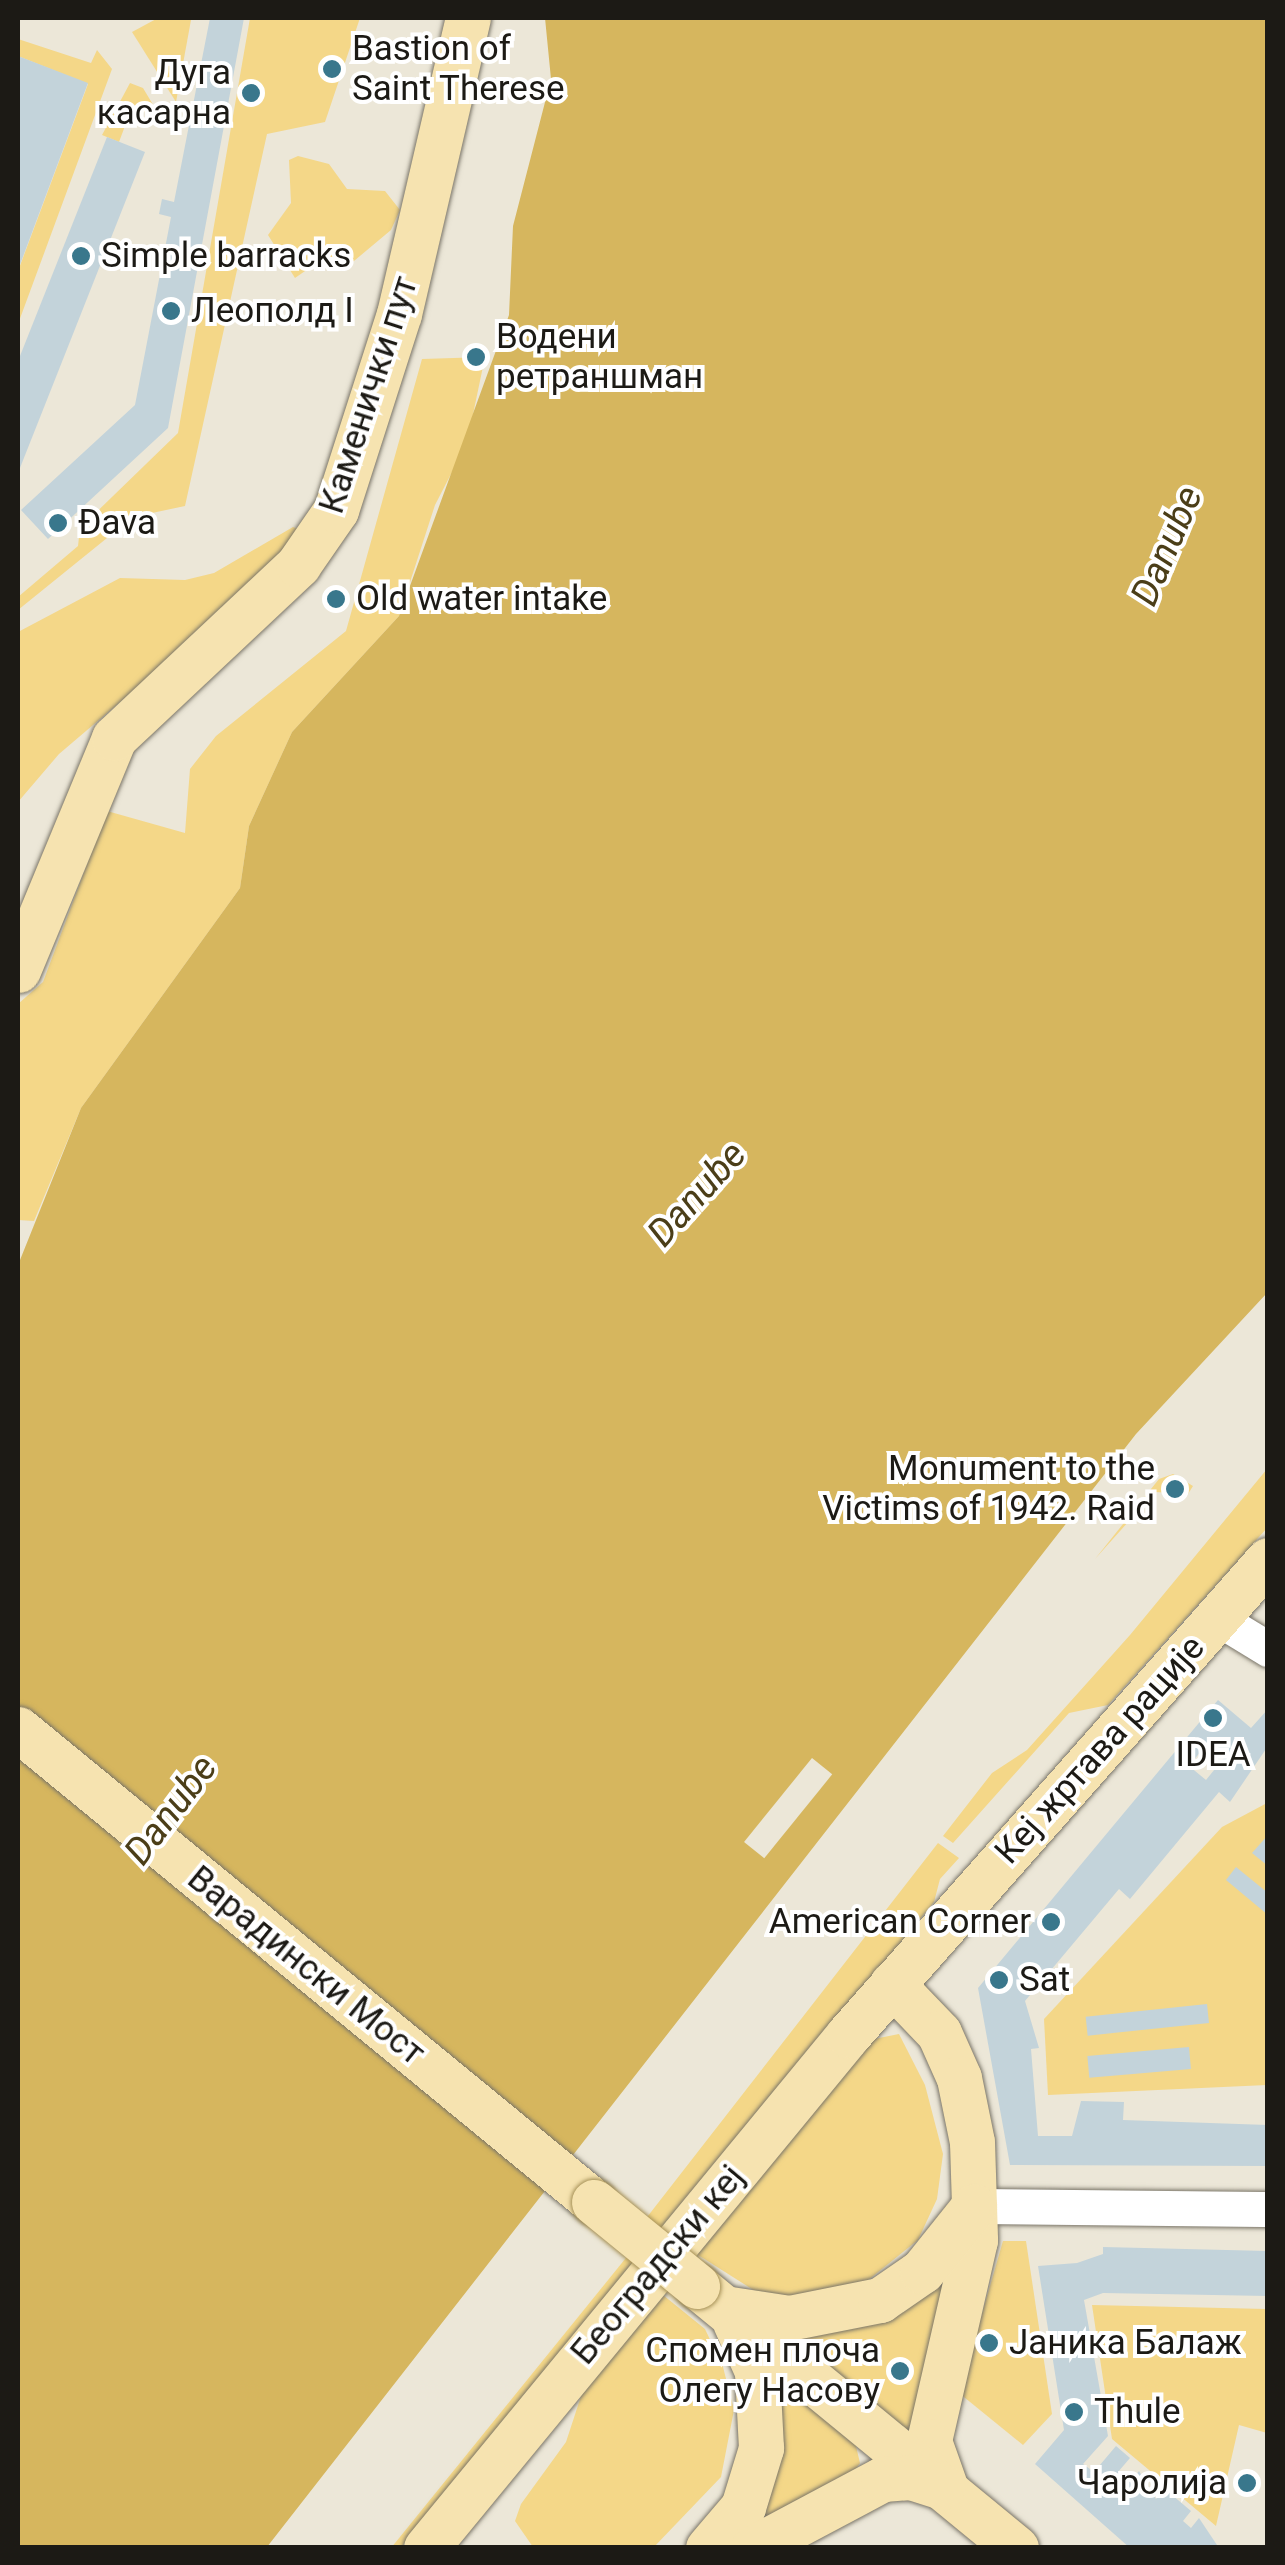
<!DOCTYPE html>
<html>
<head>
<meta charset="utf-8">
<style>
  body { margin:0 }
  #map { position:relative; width:1285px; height:2565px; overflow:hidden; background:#ece7d8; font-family:Roboto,sans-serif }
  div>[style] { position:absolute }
  .green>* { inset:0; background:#f4d788 }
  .water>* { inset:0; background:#d6b65e }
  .pier>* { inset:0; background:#ece7d8; transform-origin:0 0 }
  .building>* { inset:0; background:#c3d3da; transform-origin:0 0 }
  .roads { filter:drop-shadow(0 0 2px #7a7568) drop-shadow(0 0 2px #7a7568) }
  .minor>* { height:35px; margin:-17.5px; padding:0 17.5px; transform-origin:17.5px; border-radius:17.5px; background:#fff }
  .major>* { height:45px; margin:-22.5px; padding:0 22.5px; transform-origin:22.5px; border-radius:22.5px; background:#f6e3b0 }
  .bridges { filter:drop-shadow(0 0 2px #a69157) drop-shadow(0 0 2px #a69157) }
  .major-bridge>* { height:45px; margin:-22.5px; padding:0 22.5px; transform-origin:22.5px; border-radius:22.5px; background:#f6e3b0 }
  .dots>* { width:28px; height:28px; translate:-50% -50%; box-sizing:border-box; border:5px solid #fff; border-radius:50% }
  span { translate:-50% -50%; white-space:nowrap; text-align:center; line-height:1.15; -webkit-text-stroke:8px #fff; paint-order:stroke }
  .poi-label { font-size:35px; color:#1c1a15 }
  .left { translate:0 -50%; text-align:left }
  .right { translate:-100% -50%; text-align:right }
  .street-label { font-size:35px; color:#1c1a15 }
  .water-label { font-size:38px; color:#4b3e18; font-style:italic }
  .frame { position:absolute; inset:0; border:20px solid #1c1a15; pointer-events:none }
</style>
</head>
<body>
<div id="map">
  <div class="green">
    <div style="clip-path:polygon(158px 18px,191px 20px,176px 102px,132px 32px)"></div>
    <div style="clip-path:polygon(250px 18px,360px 18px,325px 122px,267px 134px,185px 506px,133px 517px,18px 610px,18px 597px,78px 546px,80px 528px,178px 433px)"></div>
    <div style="clip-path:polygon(18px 39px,91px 63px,97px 50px,112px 69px,18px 324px,18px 271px,88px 84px,18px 56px)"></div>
    <div style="clip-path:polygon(130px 83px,143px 88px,161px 118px,126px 105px,118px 124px,131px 110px,119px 142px,102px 135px)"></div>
    <div style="clip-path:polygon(298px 156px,329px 164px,347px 189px,385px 191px,400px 210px,391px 230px,348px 266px,318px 262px,295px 278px,268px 235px,291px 203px,289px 160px)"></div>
    <div style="clip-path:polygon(485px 357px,467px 443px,435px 505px,399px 616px,292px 732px,249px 826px,240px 888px,81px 1108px,34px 1221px,18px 1220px,18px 1004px,43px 982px,107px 811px,185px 833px,190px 769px,216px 736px,346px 631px,422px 359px)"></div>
    <div style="clip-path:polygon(293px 527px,307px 532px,268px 576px,59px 754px,18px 802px,18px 632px,120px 578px,185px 580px,214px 573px)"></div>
    <div style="clip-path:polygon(1267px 1469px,1267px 1528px,1108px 1705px,1069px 1713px,953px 1843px,943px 1836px,992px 1773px,1027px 1750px,1130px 1635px)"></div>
    <div style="clip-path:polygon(1173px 1474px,1193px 1486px,1188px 1494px,1155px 1492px,1095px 1559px,1159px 1479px)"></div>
    <div style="clip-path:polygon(1267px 1803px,1267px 2085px,1048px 2095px,1044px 2019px,1222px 1827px)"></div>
    <div style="clip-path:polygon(938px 1843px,959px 1858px,940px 1879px,934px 1902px,401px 2547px,391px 2548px,651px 2227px,644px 2221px)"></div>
    <div style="clip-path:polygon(899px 2034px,925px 2085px,943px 2154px,937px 2199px,918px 2240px,862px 2285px,810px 2299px,755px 2291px,695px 2253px,874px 2039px)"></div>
    <div style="clip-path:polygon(962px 2236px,909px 2433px,790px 2340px)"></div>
    <div style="clip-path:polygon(1003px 2241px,1026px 2241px,1052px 2414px,1023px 2445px,959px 2393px)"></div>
    <div style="clip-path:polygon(663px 2295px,705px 2329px,723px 2367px,734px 2410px,721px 2477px,654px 2547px,533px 2547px,515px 2521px,521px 2504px,566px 2442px,584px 2387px)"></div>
    <div style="clip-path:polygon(1092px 2305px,1267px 2309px,1267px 2433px,1239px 2425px,1216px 2526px,1112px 2439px)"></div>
    <div style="clip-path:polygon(770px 2376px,854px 2438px,860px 2463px,849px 2479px,745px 2526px)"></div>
  </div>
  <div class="water">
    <div style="clip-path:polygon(545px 18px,1267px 18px,1267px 1293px,1136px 1434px,267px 2547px,18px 2547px,18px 1265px,81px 1108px,240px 888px,249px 826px,292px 732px,399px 616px,509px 315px,513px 226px,551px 79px)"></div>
  </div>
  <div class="pier">
    <div style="left:812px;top:1758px;width:26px;height:108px;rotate:39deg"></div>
  </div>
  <div class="building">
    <div style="clip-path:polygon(210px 18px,244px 18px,168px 428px,48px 539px,21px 510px,135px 405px,171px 217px,159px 214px,162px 199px,174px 202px)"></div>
    <div style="clip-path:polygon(18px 56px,88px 83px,18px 270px)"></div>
    <div style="clip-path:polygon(107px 137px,145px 152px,18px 473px,18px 361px)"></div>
    <div style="clip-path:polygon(evenodd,1218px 1700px,1251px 1728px,1268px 1709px,1268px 1746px,1230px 1802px,1219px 1792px,1130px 1899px,1119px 1889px,1025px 2001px,1039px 2048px,1031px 2049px,1038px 2136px,1072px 2136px,1081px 2101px,1124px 2102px,1123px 2120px,1268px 2125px,1268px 2166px,1010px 2165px,978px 1988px,1218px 1700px,1210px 1740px,1227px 1754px,1206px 1780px,1189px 1766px,1210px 1740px)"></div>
    <div style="clip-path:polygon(1268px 1835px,1268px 1866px,1252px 1853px)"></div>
    <div style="clip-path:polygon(1236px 1867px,1268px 1893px,1268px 1915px,1226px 1880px)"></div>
    <div style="left:1207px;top:2004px;width:19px;height:122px;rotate:84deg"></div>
    <div style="left:1189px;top:2047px;width:22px;height:102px;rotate:85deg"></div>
    <div style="clip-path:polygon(1103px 2247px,1268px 2251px,1268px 2296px,1103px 2293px,1084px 2300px,1108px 2436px,1083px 2464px,1094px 2472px,1116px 2446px,1130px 2458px,1118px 2472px,1130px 2482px,1139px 2471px,1156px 2499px,1165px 2489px,1191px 2511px,1183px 2521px,1191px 2528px,1199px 2518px,1219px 2548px,1130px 2548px,1035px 2464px,1064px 2430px,1038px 2266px,1077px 2263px,1103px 2254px)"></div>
  </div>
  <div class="roads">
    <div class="minor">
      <div style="left:1217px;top:1618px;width:60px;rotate:31.3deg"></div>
      <div style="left:974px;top:2206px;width:294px;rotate:0.6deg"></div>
    </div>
    <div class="major">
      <div style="left:18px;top:970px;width:251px;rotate:-67.5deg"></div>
      <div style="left:114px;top:738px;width:253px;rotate:-43.2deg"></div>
      <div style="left:298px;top:565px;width:67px;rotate:-55.4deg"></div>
      <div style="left:336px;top:510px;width:206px;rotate:-72.2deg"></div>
      <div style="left:399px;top:314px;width:304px;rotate:-76.9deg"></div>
      <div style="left:18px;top:1729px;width:745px;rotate:39.39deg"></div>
      <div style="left:892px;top:1984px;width:68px;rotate:46.2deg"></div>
      <div style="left:939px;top:2033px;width:49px;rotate:66deg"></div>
      <div style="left:959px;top:2078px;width:65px;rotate:78.5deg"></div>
      <div style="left:972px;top:2142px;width:98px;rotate:88.2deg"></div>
      <div style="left:975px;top:2240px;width:206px;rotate:102.9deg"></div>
      <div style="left:929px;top:2441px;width:51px;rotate:70.5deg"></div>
      <div style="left:697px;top:2286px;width:413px;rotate:39.4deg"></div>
      <div style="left:730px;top:2309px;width:60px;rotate:8.7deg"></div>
      <div style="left:789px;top:2318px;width:93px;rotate:-11.2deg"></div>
      <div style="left:880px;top:2300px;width:51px;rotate:-34.6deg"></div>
      <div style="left:922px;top:2271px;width:83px;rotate:-51.3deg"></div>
      <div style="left:426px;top:2548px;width:664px;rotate:-50.56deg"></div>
      <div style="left:848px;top:2035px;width:634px;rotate:-48.52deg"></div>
      <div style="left:708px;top:2548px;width:54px;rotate:-49.5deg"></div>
      <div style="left:743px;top:2507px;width:62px;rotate:-73deg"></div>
      <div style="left:761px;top:2448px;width:77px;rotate:-93deg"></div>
      <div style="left:757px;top:2371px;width:54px;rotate:-114.2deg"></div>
      <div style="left:753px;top:2548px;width:147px;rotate:-28deg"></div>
      <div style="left:883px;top:2479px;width:28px;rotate:-4deg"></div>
      <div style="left:911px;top:2477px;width:33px;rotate:18deg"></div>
    </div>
  </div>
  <div class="bridges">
    <div class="major-bridge">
      <div style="left:594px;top:2202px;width:133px;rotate:39.2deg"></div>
    </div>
  </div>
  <div class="dots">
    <div style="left:332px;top:69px;background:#39778c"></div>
    <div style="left:251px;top:93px;background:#39778c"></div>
    <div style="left:81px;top:256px;background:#39778c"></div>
    <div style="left:171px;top:311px;background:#39778c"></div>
    <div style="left:476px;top:357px;background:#39778c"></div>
    <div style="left:58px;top:523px;background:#39778c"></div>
    <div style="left:336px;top:599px;background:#39778c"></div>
    <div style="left:1175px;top:1489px;background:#39778c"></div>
    <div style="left:1213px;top:1718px;background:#39778c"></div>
    <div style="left:1051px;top:1922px;background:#39778c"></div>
    <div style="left:999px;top:1980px;background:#39778c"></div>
    <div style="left:989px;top:2343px;background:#39778c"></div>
    <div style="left:900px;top:2371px;background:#39778c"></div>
    <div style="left:1074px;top:2412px;background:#39778c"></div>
    <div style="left:1247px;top:2483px;background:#39778c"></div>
  </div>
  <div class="poi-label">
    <span class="left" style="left:352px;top:69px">Bastion of<br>Saint Therese</span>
    <span class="right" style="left:231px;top:93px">Дуга<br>касарна</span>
    <span class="left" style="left:101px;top:256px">Simple barracks</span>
    <span class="left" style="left:191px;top:311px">Леополд I</span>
    <span class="left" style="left:496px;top:357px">Водени<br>ретраншман</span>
    <span class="left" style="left:78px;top:523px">Đava</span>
    <span class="left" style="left:356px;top:599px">Old water intake</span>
    <span class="right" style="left:1155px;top:1489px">Monument to the<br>Victims of 1942. Raid</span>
    <span style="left:1213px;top:1755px">IDEA</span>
    <span class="right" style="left:1031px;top:1922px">American Corner</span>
    <span class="left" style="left:1019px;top:1980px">Sat</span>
    <span class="left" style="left:1009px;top:2343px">Јаника Балаж</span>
    <span class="right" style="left:880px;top:2371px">Спомен плоча<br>Олегу Насову</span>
    <span class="left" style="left:1094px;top:2412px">Thule</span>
    <span class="right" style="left:1227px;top:2483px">Чаролија</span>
  </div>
  <div class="street-label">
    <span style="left:369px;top:395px;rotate:-72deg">Каменички пут</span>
    <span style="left:1100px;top:1750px;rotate:-48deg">Кеј жртава рације</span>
    <span style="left:306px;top:1966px;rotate:39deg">Варадински Мост</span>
    <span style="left:658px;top:2265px;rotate:-50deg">Београдски кеј</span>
  </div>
  <div class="water-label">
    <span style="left:1167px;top:546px;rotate:-67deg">Danube</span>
    <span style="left:697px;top:1194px;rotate:-48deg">Danube</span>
    <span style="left:171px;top:1810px;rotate:-53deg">Danube</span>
  </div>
  <div class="frame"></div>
</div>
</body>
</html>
